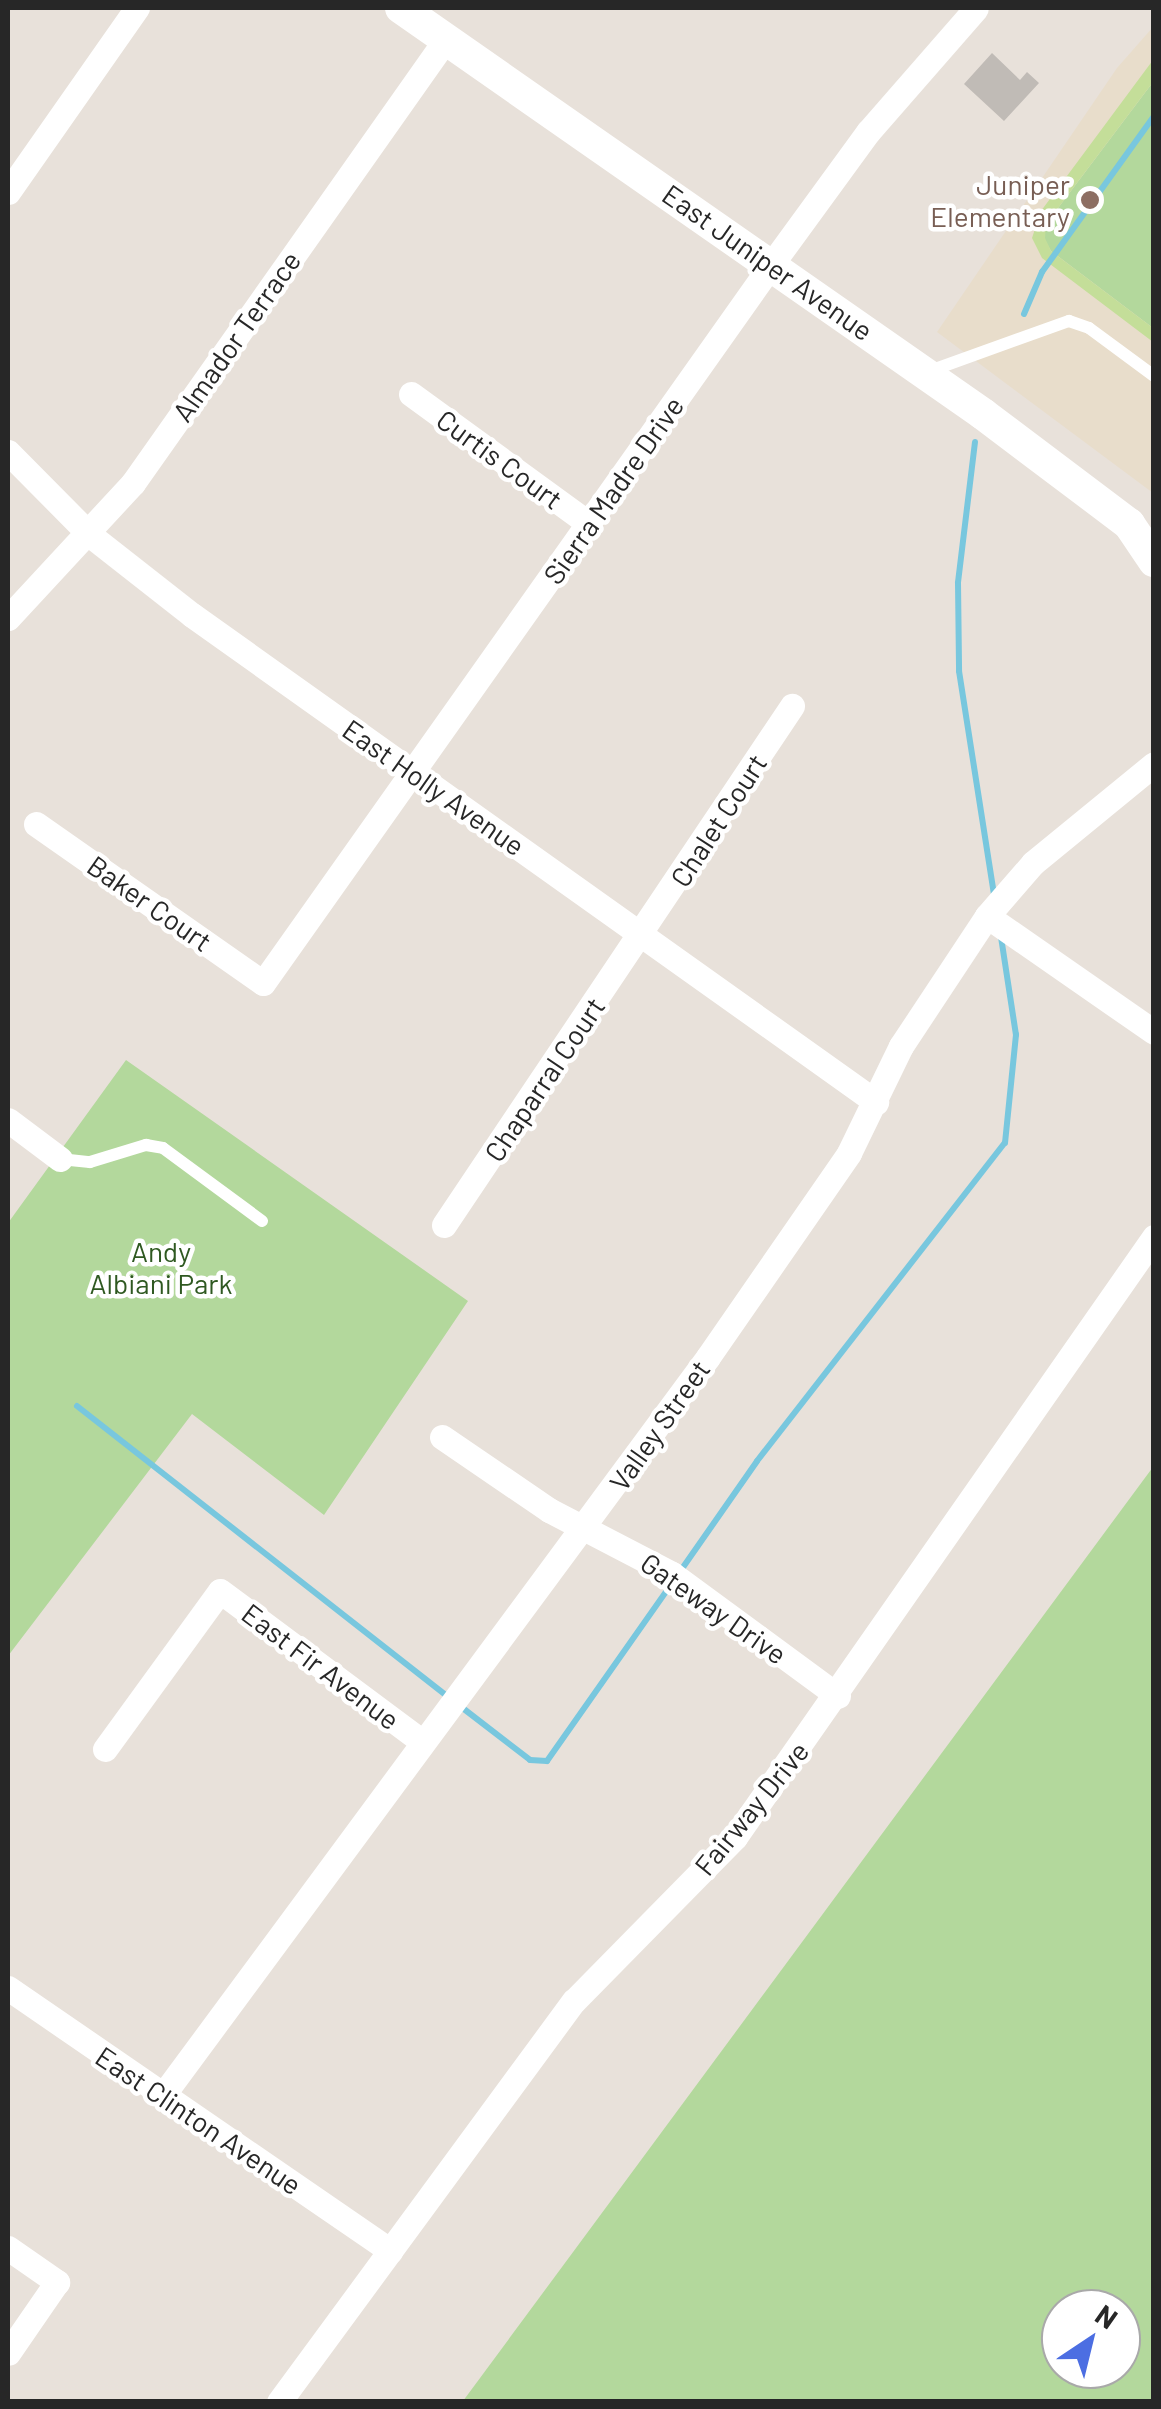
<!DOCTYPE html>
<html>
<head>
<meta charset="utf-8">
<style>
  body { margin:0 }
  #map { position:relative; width:1161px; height:2409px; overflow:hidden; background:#e8e1da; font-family:Barlow,sans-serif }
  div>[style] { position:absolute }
  .education>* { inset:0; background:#e8ddcb }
  .green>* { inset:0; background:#b3d89c }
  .pitch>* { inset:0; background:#c4de99 }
  .stream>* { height:6px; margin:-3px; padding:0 3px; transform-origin:3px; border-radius:3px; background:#78c7de }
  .building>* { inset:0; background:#c0bbb6 }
  .service>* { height:12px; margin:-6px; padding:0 6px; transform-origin:6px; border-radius:6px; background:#fff }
  .minor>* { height:25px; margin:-12.5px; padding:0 12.5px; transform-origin:12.5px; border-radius:12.5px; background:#fff }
  .tertiary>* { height:32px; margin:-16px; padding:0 16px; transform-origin:16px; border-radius:16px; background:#fff }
  .dots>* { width:28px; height:28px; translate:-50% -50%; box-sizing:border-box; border:5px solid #fff; border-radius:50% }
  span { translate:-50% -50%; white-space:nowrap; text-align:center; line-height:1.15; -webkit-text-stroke:9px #fff; paint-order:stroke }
  .education-label { font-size:28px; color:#785e54 }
  .right { translate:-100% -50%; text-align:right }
  .street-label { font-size:28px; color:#272727 }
  .park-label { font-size:28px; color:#2f5921 }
  .frame { position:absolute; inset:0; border:10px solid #272727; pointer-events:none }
  .north { position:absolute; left:1041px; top:2289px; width:100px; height:100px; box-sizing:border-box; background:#fff; border:2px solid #a9a9a9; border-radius:50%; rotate:35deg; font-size:28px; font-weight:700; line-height:40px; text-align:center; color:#272727 }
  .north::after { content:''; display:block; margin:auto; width:35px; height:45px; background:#4c6ee2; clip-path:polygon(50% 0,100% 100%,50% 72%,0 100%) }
</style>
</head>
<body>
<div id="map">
  <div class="education">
    <div style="clip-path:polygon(1153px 27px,1153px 493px,937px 332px,1117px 68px)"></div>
  </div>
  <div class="green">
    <div style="clip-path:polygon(1153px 82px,1153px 328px,1051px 251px,1044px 238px,1046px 224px)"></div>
    <div style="clip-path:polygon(126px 1060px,468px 1301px,324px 1515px,192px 1414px,8px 1656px,8px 1223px)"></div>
    <div style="clip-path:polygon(evenodd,1153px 1467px,1153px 2401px,463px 2401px,1153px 1467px,1061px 2309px,1121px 2309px,1121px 2369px,1061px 2369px,1061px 2309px)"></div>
  </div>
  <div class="pitch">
    <div style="clip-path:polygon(1153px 60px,1153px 82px,1046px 224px,1045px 238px,1051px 251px,1153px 328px,1153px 342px,1042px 258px,1032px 238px,1041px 211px)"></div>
  </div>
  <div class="stream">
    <div style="left:1024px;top:314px;width:46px;rotate:-66.8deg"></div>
    <div style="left:1042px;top:272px;width:192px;rotate:-54.3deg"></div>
    <div style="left:975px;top:442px;width:142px;rotate:96.9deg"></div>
    <div style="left:958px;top:583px;width:88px;rotate:89.3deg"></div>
    <div style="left:959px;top:671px;width:227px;rotate:81.1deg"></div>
    <div style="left:77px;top:1406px;width:474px;rotate:38.1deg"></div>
    <div style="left:679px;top:1573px;width:136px;rotate:-55.1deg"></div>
    <div style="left:757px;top:1461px;width:403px;rotate:-52.1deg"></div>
    <div style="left:1005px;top:1143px;width:109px;rotate:-84.2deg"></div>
    <div style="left:1016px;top:1035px;width:99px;rotate:-98.7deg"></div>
    <div style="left:460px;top:1706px;width:88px;rotate:37.6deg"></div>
    <div style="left:530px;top:1760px;width:17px;rotate:3deg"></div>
    <div style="left:547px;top:1761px;width:218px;rotate:-54.9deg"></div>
  </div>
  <div class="building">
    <div style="clip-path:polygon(992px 53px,1020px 80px,1027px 72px,1039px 83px,1004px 121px,964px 84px)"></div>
  </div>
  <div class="service">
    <div style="left:927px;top:372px;width:151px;rotate:-19.8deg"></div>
    <div style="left:1069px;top:321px;width:21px;rotate:19deg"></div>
    <div style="left:1089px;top:328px;width:81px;rotate:36.4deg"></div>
    <div style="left:60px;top:1159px;width:30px;rotate:6deg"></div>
    <div style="left:90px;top:1162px;width:59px;rotate:-16.9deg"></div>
    <div style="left:146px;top:1145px;width:17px;rotate:10deg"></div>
    <div style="left:163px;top:1148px;width:123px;rotate:36.4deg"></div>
  </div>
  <div class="minor">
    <div style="left:8px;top:192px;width:225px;rotate:-55deg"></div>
    <div style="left:411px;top:394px;width:220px;rotate:36.1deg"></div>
    <div style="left:8px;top:452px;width:117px;rotate:45.3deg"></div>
    <div style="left:90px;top:535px;width:130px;rotate:38.1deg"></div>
    <div style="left:192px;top:615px;width:840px;rotate:35.45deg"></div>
    <div style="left:8px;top:618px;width:184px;rotate:-47.2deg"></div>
    <div style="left:133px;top:483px;width:543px;rotate:-54.82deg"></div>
    <div style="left:36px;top:824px;width:277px;rotate:35deg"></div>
    <div style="left:263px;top:983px;width:880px;rotate:-54.72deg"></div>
    <div style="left:771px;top:265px;width:165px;rotate:-53.9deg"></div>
    <div style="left:868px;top:132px;width:164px;rotate:-48.9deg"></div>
    <div style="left:987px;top:916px;width:203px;rotate:34.8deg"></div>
    <div style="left:8px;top:1120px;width:65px;rotate:36.9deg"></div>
    <div style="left:444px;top:1225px;width:625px;rotate:-56.16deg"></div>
    <div style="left:442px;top:1437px;width:130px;rotate:34.3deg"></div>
    <div style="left:549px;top:1510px;width:139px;rotate:27.5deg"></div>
    <div style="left:672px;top:1574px;width:206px;rotate:36.3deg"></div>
    <div style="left:105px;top:1749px;width:195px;rotate:-54deg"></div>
    <div style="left:220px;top:1591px;width:251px;rotate:36.7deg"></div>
    <div style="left:8px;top:1988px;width:464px;rotate:34.5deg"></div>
    <div style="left:163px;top:2095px;width:917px;rotate:-53.55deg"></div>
    <div style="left:708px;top:1357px;width:248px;rotate:-55.3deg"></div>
    <div style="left:849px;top:1153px;width:119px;rotate:-64.1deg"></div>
    <div style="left:901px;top:1046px;width:156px;rotate:-56.5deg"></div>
    <div style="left:987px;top:916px;width:70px;rotate:-49deg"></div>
    <div style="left:1033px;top:863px;width:156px;rotate:-39.3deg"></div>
    <div style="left:8px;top:2248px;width:60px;rotate:34.8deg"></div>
    <div style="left:57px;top:2282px;width:86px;rotate:124.6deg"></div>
    <div style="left:279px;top:2402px;width:498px;rotate:-53.7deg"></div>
    <div style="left:574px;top:2001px;width:230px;rotate:-45.5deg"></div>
    <div style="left:735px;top:1837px;width:732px;rotate:-55.07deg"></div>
  </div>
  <div class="tertiary">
    <div style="left:401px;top:8px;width:710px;rotate:34.9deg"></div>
    <div style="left:983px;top:414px;width:183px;rotate:37deg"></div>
    <div style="left:1129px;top:524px;width:45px;rotate:56deg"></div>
  </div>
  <div class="dots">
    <div style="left:1090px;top:200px;background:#8d6e63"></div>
  </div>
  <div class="education-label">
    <span class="right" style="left:1070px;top:200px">Juniper<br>Elementary</span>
  </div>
  <div class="street-label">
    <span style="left:768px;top:262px;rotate:35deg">East Juniper Avenue</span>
    <span style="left:236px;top:336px;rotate:-55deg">Almador Terrace</span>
    <span style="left:500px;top:459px;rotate:36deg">Curtis Court</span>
    <span style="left:613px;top:490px;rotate:-55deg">Sierra Madre Drive</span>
    <span style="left:434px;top:787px;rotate:35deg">East Holly Avenue</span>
    <span style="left:718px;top:820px;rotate:-57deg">Chalet Court</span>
    <span style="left:150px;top:903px;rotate:35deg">Baker Court</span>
    <span style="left:544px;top:1079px;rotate:-56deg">Chaparral Court</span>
    <span style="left:659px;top:1425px;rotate:-55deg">Valley Street</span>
    <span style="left:714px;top:1608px;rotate:35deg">Gateway Drive</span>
    <span style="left:321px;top:1666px;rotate:37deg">East Fir Avenue</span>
    <span style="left:751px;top:1808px;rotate:-51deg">Fairway Drive</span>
    <span style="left:199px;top:2120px;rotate:34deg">East Clinton Avenue</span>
  </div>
  <div class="park-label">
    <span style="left:161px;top:1267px">Andy<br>Albiani Park</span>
  </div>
  <div class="frame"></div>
  <div class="north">N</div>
</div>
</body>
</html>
